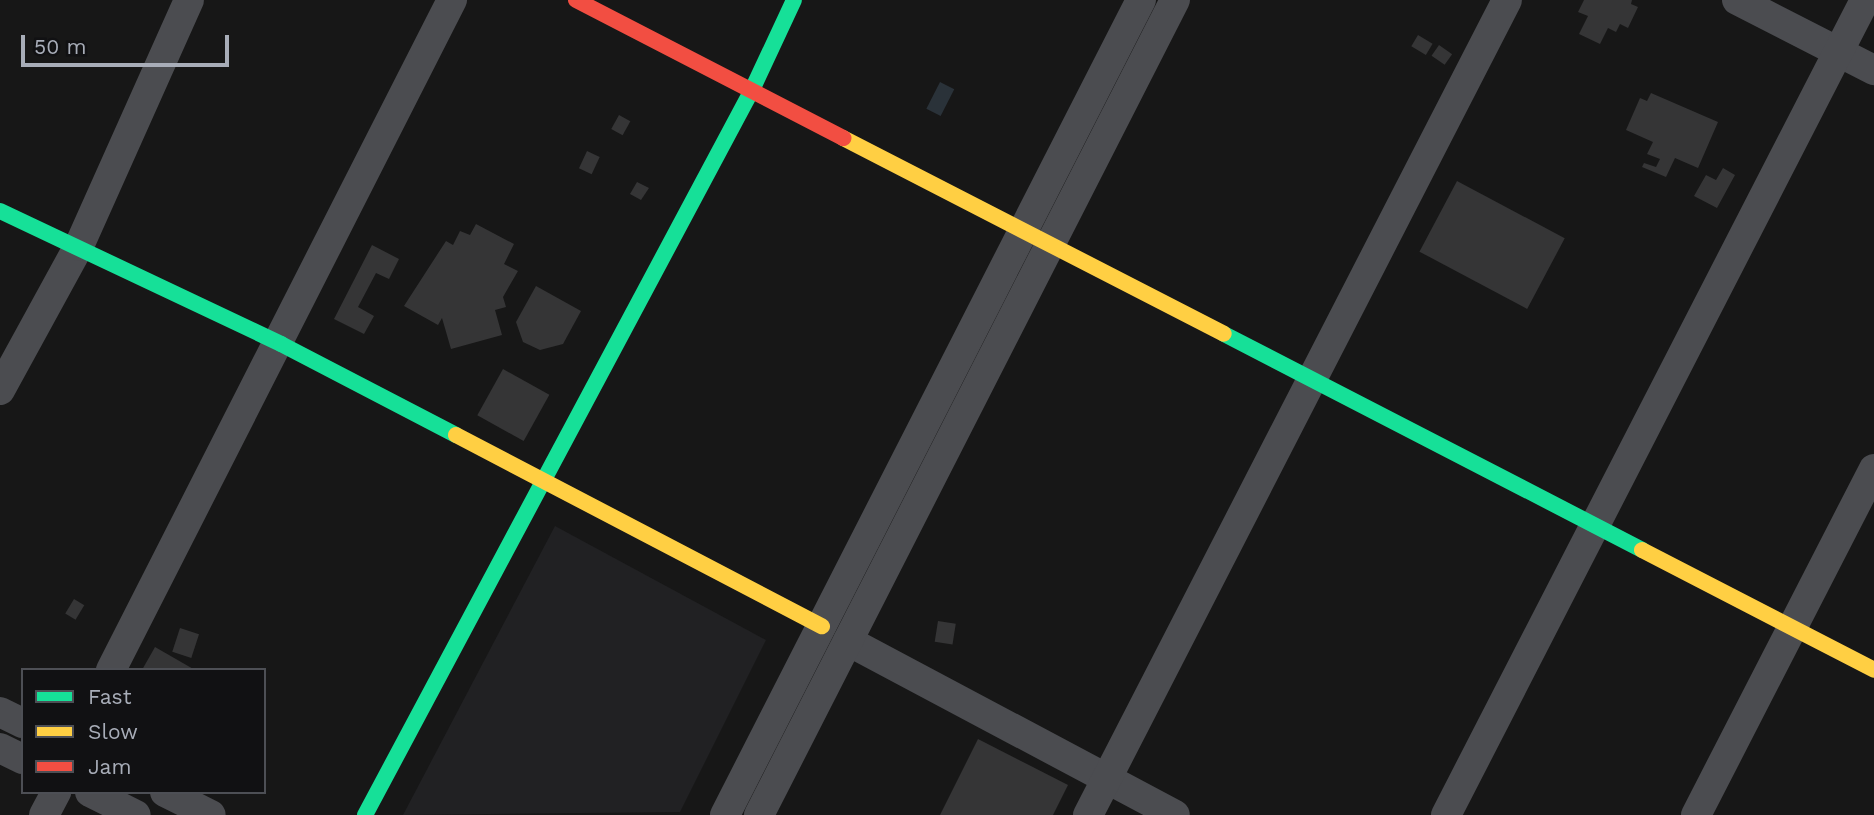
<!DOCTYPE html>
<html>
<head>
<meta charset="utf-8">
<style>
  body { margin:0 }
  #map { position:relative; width:1874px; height:815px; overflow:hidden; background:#171717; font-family:"Work Sans",sans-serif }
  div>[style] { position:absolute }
  .built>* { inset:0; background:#212123 }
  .water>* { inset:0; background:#2a3239; transform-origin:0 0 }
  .building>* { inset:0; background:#353536; transform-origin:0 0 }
  .street>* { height:30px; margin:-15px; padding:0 15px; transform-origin:15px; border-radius:15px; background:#4b4c50 }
  .fast>* { height:16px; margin:-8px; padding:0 8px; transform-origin:8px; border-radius:8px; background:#16e098 }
  .slow>* { height:16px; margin:-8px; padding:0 8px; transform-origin:8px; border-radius:8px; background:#ffcf43 }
  .jam>* { height:16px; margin:-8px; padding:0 8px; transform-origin:8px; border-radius:8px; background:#f24e42 }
  span { translate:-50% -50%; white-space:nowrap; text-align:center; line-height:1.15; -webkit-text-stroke:5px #111113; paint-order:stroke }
  .legend { position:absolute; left:21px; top:668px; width:245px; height:126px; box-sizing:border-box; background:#111113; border:2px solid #4d4f55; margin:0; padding:9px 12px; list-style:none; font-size:21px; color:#a8adb8 }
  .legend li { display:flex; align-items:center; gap:14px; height:35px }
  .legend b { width:35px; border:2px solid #4d4f55 }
  .scale { position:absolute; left:21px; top:35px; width:208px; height:32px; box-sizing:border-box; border:4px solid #a8adb8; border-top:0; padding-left:9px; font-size:21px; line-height:24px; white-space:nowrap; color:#a8adb8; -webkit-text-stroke:5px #111113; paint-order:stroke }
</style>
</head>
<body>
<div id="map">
  <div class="built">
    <div style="clip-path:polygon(555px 526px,766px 640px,680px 812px,403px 815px)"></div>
  </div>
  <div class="water">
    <div style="left:940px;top:82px;width:16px;height:30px;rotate:27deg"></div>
  </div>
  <div class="building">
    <div style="clip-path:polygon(1584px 0,1632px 0,1631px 4px,1638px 7px,1628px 28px,1620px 24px,1616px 32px,1608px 28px,1600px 44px,1579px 34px,1588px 16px,1578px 12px)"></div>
    <div style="left:1418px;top:35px;width:17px;height:13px;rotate:31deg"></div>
    <div style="left:1439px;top:45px;width:16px;height:13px;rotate:35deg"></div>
    <div style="clip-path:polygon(1651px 93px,1718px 122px,1698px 168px,1675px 158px,1666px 177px,1642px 167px,1644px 163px,1656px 167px,1660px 159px,1647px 154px,1653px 142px,1626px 130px,1640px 98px,1647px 101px)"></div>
    <div style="left:619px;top:115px;width:13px;height:16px;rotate:29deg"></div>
    <div style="left:587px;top:151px;width:14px;height:19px;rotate:25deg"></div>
    <div style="clip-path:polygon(1723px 168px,1735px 175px,1717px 208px,1694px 196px,1706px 175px,1716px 180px)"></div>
    <div style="left:1457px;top:181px;width:122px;height:80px;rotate:28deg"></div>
    <div style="clip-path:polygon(637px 182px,649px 188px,641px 200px,630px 194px)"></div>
    <div style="clip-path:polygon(476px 224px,514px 244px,504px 264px,518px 271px,503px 297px,506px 307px,495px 310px,502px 335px,451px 349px,442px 318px,438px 325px,404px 306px,446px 241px,453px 245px,460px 231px,470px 235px)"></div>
    <div style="clip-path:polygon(372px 245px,399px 259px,389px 279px,376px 273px,358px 307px,374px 316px,364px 334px,334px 319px)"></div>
    <div style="clip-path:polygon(536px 286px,581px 311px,563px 344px,540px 350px,523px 342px,516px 322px)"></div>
    <div style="left:503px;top:369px;width:53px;height:53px;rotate:29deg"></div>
    <div style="left:74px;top:599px;width:12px;height:17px;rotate:31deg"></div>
    <div style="left:938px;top:621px;width:18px;height:21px;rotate:9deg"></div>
    <div style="left:180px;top:628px;width:20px;height:25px;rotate:18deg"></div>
    <div style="clip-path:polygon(155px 647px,195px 670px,142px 670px)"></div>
    <div style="clip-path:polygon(978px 739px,1068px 785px,1053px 815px,940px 815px)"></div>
  </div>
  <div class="street">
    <div style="left:1737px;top:0;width:154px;rotate:27.1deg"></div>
    <div style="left:0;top:390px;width:164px;rotate:-61.3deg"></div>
    <div style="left:79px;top:246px;width:269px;rotate:-65.9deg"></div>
    <div style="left:848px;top:641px;width:370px;rotate:28deg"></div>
    <div style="left:111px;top:670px;width:752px;rotate:-63.03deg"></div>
    <div style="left:0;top:712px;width:25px;rotate:26deg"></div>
    <div style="left:0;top:748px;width:25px;rotate:26deg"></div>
    <div style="left:90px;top:792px;width:51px;rotate:26.6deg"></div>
    <div style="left:165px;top:792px;width:51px;rotate:26.6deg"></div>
    <div style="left:44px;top:815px;width:26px;rotate:-62deg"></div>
    <div style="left:725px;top:815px;width:915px;rotate:-62.96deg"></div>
    <div style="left:759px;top:815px;width:915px;rotate:-62.96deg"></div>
    <div style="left:1088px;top:815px;width:916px;rotate:-62.79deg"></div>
    <div style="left:1446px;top:815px;width:916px;rotate:-62.79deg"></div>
    <div style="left:1696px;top:815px;width:389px;rotate:-62.8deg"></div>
  </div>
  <div class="fast">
    <div style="left:0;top:211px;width:311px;rotate:25.3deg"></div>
    <div style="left:281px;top:344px;width:197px;rotate:27.5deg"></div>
    <div style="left:1224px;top:334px;width:471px;rotate:27.3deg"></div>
    <div style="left:365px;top:815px;width:822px;rotate:-61.91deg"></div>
    <div style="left:752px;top:90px;width:99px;rotate:-65deg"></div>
  </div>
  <div class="slow">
    <div style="left:843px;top:138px;width:428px;rotate:27.2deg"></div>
    <div style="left:456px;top:435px;width:413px;rotate:27.6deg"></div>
    <div style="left:1642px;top:550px;width:261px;rotate:27.3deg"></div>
  </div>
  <div class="jam">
    <div style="left:576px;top:0;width:301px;rotate:27.3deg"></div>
  </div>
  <ul class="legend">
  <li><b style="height:9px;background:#16e098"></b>Fast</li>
  <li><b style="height:9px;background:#ffcf43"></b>Slow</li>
  <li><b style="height:9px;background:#f24e42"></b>Jam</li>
  </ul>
  <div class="scale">50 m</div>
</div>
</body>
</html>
